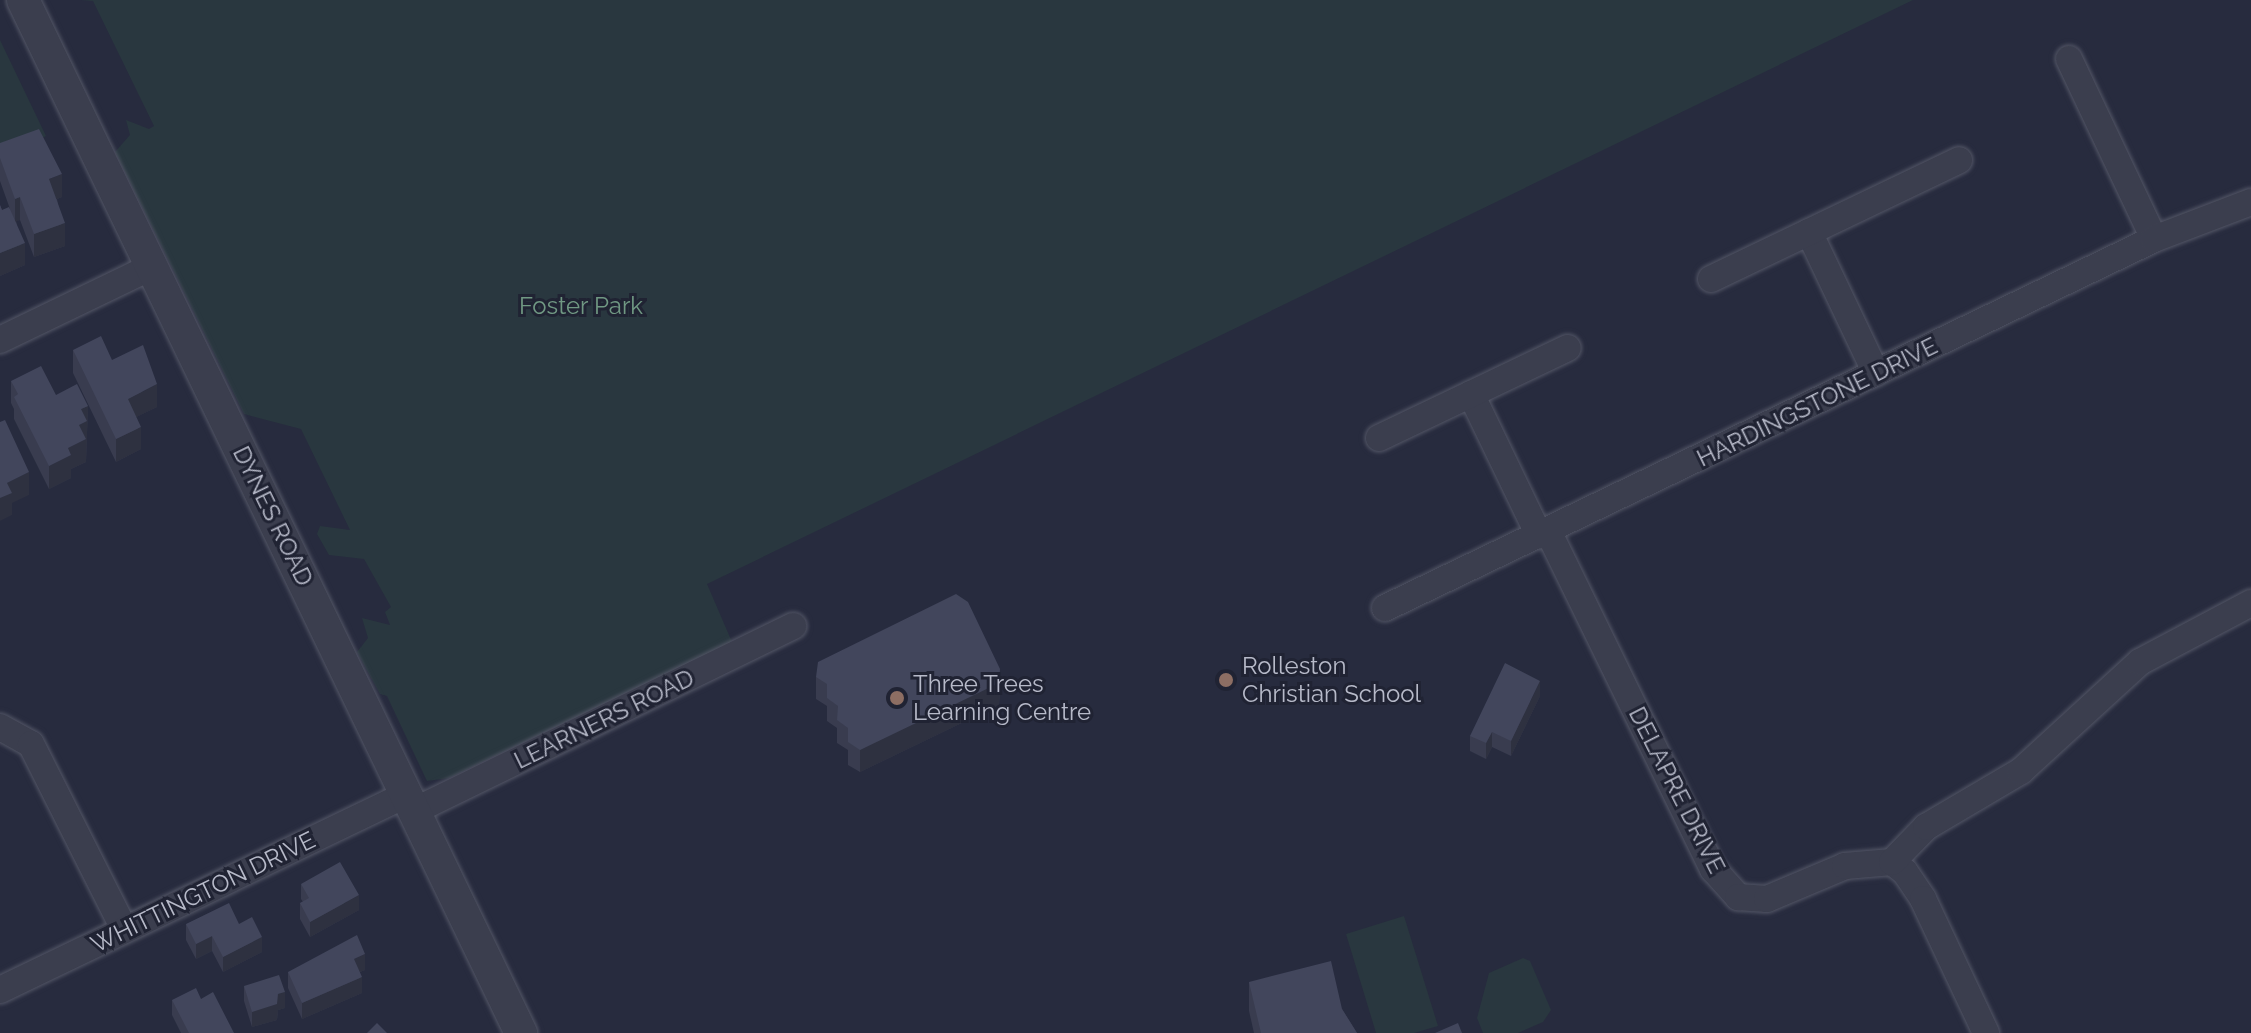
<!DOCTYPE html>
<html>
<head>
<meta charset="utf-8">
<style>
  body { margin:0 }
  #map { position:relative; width:2251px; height:1033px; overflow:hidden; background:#272b3e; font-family:Raleway,sans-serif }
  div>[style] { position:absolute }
  .green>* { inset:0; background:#29373f }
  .roads { filter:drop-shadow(0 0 2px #535666) drop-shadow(0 0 2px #535666) }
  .minor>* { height:26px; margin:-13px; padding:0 13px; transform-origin:13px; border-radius:13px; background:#3b3e4e }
  .tertiary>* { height:32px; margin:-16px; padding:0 16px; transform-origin:16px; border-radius:16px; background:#3b3e4e }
  .wall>* { inset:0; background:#393c4f }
  .shaded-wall>* { inset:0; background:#2e3140 }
  .building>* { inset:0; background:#42465c }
  .dots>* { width:22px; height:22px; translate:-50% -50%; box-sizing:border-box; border:4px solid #202333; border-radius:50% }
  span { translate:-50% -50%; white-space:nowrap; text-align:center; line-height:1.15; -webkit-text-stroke:6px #202333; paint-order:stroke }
  .park-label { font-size:24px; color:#709883 }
  .street-label { font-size:24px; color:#b7bac9 }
  .poi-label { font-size:24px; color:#b7bac9 }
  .left { translate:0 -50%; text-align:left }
</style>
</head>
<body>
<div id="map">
  <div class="green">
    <div style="clip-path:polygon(81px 0,1913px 0,707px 584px,732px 642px,449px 778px,427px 781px,387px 696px,380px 694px,357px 652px,368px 638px,362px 618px,390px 625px,385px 612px,391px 607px,364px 559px,329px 555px,317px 534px,320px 526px,350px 530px,301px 429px,244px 414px,115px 152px,130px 135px,126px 120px,149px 129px,154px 126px,93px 1px)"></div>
    <div style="clip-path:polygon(0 40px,46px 136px,0 158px)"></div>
    <div style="clip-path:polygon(1404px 916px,1438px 1026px,1414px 1033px,1376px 1033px,1346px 934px)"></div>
    <div style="clip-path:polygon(1523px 958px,1530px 961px,1551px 1010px,1543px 1022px,1518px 1033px,1483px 1033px,1477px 1018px,1489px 973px)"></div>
  </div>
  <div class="roads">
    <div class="minor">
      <div style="left:2069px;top:59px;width:199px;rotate:64.7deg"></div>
      <div style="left:1809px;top:232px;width:156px;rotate:64.6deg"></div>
      <div style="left:1711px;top:279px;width:275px;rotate:-25.6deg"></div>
      <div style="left:0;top:340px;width:168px;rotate:-25.8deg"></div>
      <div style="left:1471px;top:394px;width:157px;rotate:64.3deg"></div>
      <div style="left:1379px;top:438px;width:209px;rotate:-25.5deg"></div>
      <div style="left:1548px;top:531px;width:376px;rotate:64deg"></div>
      <div style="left:1713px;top:869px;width:38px;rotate:48deg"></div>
      <div style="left:1738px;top:897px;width:29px;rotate:4deg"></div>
      <div style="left:1767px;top:899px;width:85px;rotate:-22.9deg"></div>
      <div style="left:1845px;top:866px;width:47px;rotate:-4.9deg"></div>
      <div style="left:1892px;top:862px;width:16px;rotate:38deg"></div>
      <div style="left:1905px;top:872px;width:32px;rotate:56deg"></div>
      <div style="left:1923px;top:899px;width:148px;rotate:64.8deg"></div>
      <div style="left:1385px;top:608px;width:853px;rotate:-25.63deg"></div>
      <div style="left:2154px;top:239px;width:104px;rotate:-20.9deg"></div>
      <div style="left:0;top:727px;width:35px;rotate:29deg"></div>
      <div style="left:31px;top:744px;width:207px;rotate:63.3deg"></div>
      <div style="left:414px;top:811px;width:422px;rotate:-26deg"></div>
      <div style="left:1892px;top:862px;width:49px;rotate:-45.8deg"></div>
      <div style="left:1926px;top:827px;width:110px;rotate:-30.5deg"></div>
      <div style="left:2021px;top:771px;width:161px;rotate:-42.5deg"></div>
      <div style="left:2140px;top:662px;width:126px;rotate:-28deg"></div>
      <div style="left:0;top:990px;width:450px;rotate:-25.7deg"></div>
    </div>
    <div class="tertiary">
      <div style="left:23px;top:0;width:1147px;rotate:64.26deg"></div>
    </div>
  </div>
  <div class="wall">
    <div style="clip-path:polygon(0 143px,62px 197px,57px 199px,65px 246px,34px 257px,20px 220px,16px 221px,25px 265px,0 276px,0 205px,2px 210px,10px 209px,0 181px)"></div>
    <div style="clip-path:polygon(73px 350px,112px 360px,157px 407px,136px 417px,141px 449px,116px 462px,73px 373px)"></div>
    <div style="clip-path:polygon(11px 381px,88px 406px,86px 462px,71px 469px,71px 478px,49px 489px,14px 419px,14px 409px,11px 403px)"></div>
    <div style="clip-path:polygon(816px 677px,1000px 692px,999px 705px,860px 772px,848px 765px,848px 750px,837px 743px,837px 728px,827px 721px,827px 706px,816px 699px)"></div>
    <div style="clip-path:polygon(1540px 696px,1511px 756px,1492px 747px,1486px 759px,1470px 751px,1470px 736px)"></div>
    <div style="clip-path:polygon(301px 884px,359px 910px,310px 937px,300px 919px,300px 903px,303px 902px,301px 899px)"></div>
    <div style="clip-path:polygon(186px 924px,239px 924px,262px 952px,223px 972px,212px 951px,196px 959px,186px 940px)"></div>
    <div style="clip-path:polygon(365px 970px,360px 972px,362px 993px,302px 1019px,288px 988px,288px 972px)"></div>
    <div style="clip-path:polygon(1249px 982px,1342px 1009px,1357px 1033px,1254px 1033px,1249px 1011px)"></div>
    <div style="clip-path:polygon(244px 986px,285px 1008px,278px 1010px,277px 1020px,252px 1027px,244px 1001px)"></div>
    <div style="clip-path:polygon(201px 999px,234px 1033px,181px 1033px,172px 1015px,172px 1000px)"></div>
  </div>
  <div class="shaded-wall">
    <div style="clip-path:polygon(62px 174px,62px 197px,49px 202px,49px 179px)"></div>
    <div style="clip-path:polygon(20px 197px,20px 220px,15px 222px,15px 199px)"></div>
    <div style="clip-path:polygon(65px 223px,65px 246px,34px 257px,34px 234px)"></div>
    <div style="clip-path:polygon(25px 243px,25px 265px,0 276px,0 253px)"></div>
    <div style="clip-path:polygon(157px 384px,157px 407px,128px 421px,128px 399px)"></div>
    <div style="clip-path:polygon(88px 406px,86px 462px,71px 469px,71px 478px,49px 489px,49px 466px,68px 448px,79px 425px,81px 409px)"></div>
    <div style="clip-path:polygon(141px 427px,141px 449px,116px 462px,116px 439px)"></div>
    <div style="clip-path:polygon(29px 472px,29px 495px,12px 503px,12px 515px,0 521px,0 498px,7px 483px)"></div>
    <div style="clip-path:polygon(1000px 669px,1000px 692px,999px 705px,860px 772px,860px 750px)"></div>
    <div style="clip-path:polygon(1540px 681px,1540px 696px,1511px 756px,1511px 741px)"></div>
    <div style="clip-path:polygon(1492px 732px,1492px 747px,1486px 759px,1486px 743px)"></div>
    <div style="clip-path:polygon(359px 895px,359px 910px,310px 937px,310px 922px)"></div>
    <div style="clip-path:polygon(212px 936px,212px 951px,196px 959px,196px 944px)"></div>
    <div style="clip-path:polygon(262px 937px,262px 952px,223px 972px,223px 957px)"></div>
    <div style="clip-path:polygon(365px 954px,365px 970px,354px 974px,354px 959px)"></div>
    <div style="clip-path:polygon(362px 977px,362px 993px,302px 1019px,302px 1003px)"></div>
    <div style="clip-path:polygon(285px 992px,285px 1008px,278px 1010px,277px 1020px,252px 1027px,252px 1012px,278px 994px)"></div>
  </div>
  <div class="building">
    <div style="clip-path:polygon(39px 129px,62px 174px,49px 179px,65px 223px,34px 234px,20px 197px,15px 199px,0 158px,0 143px)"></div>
    <div style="clip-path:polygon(0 205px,2px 210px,9px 207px,25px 243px,0 253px)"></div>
    <div style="clip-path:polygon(101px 336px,112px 360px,143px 345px,157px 384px,128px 399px,141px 427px,116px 439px,73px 350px)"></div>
    <div style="clip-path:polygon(41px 366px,56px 395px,77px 384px,88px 406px,81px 409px,87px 421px,79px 425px,86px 439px,68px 448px,71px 455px,49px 466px,14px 397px,18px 394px,11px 381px)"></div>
    <div style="clip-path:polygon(5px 420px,29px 472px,7px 483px,12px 493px,0 498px,0 422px)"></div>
    <div style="clip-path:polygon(956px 594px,968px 602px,1000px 669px,999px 683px,860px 750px,848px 742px,848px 728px,837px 720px,838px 706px,827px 698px,827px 684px,816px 677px,818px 662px)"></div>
    <div style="clip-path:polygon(1505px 663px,1540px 681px,1511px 741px,1492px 732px,1486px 743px,1470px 736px)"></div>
    <div style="clip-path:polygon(340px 862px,359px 895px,310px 922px,300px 903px,309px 898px,301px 884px)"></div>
    <div style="clip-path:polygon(229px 903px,239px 924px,252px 917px,262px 937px,223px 957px,212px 936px,196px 944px,186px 924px)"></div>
    <div style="clip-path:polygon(357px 935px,365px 954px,354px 959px,362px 977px,302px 1003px,288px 972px)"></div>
    <div style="clip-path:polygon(1331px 961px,1342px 1009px,1357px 1033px,1261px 1033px,1249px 982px)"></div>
    <div style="clip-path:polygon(279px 975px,285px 992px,278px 994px,277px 1004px,252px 1012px,244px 986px)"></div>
    <div style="clip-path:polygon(196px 988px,201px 999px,213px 992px,234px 1033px,189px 1033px,172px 1000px)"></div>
    <div style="clip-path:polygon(377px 1023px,387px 1033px,367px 1033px)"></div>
    <div style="clip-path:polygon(1458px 1023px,1462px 1033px,1435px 1033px)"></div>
  </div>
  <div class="dots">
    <div style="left:1226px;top:680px;background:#8d6e63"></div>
    <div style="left:897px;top:698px;background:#8d6e63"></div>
  </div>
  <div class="park-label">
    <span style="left:581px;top:306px">Foster Park</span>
  </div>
  <div class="street-label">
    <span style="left:1817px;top:402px;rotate:-26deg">HARDINGSTONE DRIVE</span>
    <span style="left:273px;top:516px;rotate:64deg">DYNES ROAD</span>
    <span style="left:604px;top:719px;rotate:-26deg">LEARNERS ROAD</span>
    <span style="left:1677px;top:790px;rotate:63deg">DELAPRE DRIVE</span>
    <span style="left:203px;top:892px;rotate:-26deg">WHITTINGTON DRIVE</span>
  </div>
  <div class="poi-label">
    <span class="left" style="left:1242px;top:680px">Rolleston<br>Christian School</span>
    <span class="left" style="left:913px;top:698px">Three Trees<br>Learning Centre</span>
  </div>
</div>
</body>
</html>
